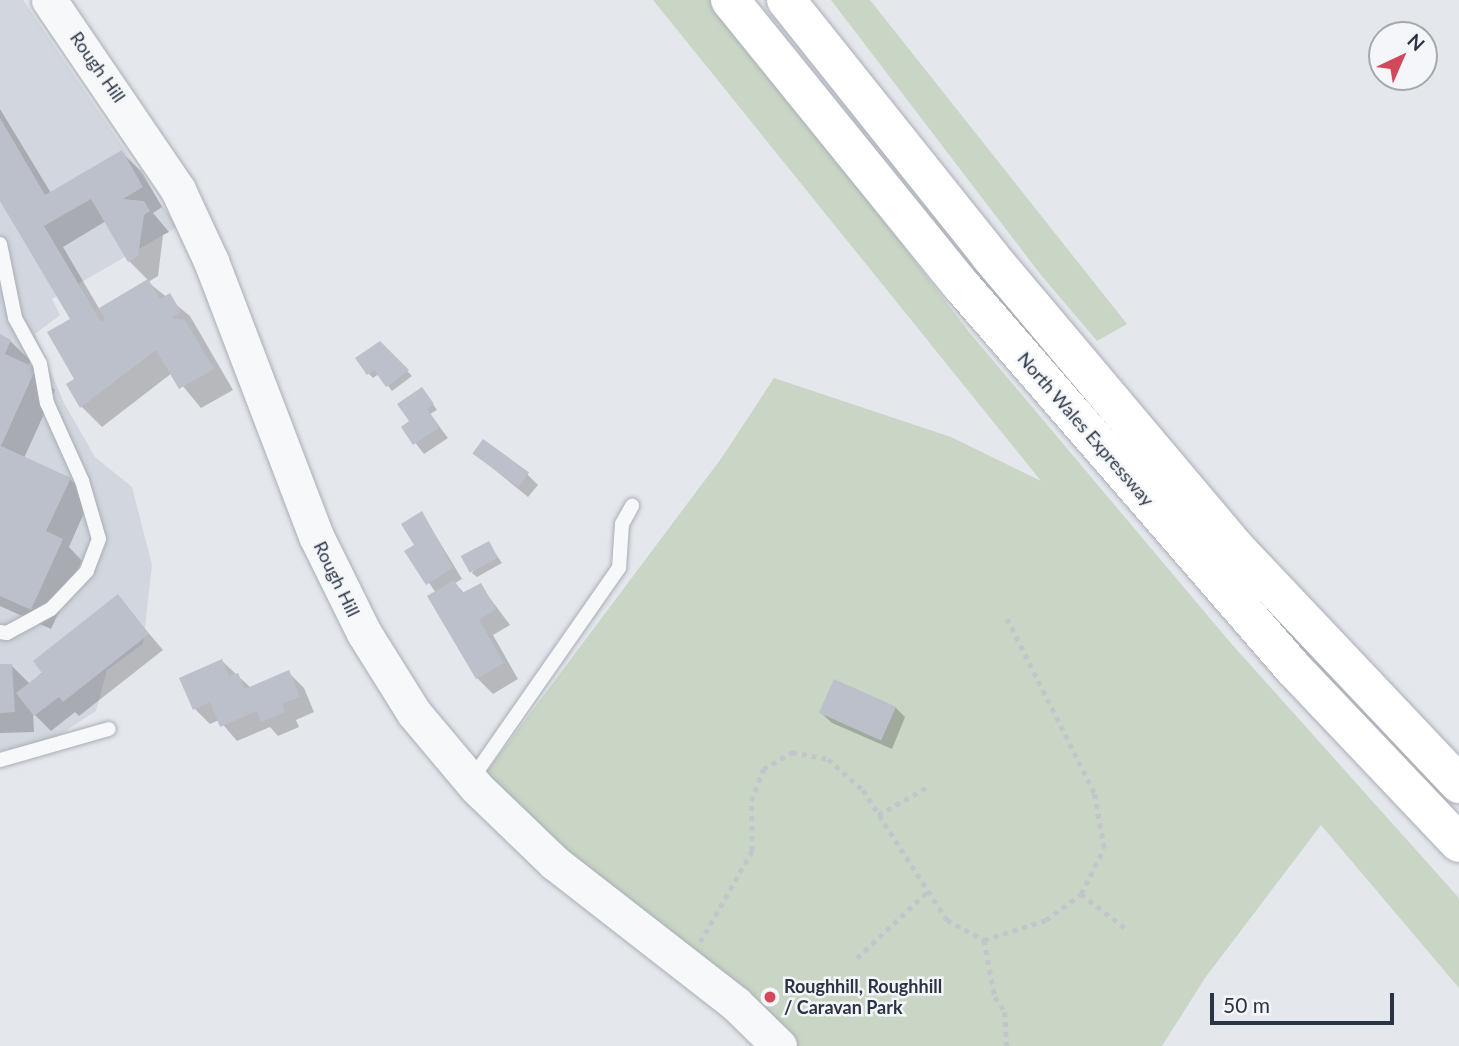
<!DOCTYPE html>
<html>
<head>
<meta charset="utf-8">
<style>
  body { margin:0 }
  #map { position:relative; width:1459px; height:1046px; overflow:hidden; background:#e4e7ec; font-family:Lato,sans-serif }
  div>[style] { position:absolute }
  .built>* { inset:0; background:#d2d6de }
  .green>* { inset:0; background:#c9d6c5 }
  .shadow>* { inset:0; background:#0003 }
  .building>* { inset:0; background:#bbc0ca; transform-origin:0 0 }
  .path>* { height:4.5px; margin-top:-2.25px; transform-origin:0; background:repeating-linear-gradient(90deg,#c2c5cb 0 5px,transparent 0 10px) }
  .roads { filter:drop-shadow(0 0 2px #a9aeb7) drop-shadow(0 0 2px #a9aeb7) }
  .service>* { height:14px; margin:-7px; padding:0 7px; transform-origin:7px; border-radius:7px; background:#f7f8fa }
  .tertiary>* { height:35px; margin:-17.5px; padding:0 17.5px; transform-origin:17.5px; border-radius:17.5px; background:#f7f8fa }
  .trunk>* { height:38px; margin:-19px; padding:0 19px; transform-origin:19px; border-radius:19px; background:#fff }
  .dots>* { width:19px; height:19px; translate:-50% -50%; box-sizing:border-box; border:4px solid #f4f6f9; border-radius:50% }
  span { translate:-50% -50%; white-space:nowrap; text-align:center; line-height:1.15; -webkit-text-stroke:5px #f4f6f9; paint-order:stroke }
  .street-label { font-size:18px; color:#2b3445 }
  .poi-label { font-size:18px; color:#2b3445; font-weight:700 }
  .left { translate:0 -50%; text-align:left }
  .north { position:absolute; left:1368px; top:21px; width:70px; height:70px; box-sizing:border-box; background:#f4f6f9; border:2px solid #a4a8b1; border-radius:50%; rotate:44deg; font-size:19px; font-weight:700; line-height:28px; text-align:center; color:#2b3445 }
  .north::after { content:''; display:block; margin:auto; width:24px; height:32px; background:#d1495b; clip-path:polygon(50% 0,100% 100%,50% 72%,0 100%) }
  .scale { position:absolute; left:1210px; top:993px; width:184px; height:32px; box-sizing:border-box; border:4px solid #2b3445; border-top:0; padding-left:9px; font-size:21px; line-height:24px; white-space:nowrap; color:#2b3445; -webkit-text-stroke:5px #f4f6f9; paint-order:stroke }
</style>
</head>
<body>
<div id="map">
  <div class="built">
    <div style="clip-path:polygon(0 0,23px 0,177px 227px,52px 299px,60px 315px,35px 334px,64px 403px,95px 457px,132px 487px,152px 565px,143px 644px,107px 670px,96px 711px,50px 741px,0 751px)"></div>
  </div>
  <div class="green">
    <div style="clip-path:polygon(653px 0,716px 0,969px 332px,1229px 641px,1459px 898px,1459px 988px,1321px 825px,1205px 978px,1162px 1046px,798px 1046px,601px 884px,484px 775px,723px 456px,774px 378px,951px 437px,1041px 481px)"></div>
    <div style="clip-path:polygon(831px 0,870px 0,1127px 324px,1097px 341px,1041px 275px)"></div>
  </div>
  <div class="shadow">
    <div style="clip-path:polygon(evenodd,0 109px,51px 193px,121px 152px,142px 172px,162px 207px,153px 213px,169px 232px,163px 235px,158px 276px,148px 282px,190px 316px,233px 390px,201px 408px,172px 373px,102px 427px,82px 407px,68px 385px,77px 380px,72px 320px,0 198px,0 109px,106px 221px,129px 261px,149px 281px,100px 310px,63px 247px,106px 221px)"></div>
    <div style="clip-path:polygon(0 336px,10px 341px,31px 361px,28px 367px,55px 390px,24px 458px,70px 479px,90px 499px,69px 547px,82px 561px,51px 629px,0 606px)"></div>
    <div style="clip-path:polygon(380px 343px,412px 376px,392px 391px,379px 374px,373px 378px,369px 374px)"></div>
    <div style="clip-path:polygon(426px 394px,437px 410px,430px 414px,448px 438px,424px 454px,403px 427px,412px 421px)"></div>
    <div style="clip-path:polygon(474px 453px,528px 475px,538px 485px,528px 497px)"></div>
    <div style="clip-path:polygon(422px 513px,462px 579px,455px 583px,465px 594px,480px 585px,510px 625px,493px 635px,518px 679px,493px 694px,477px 678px,430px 596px,436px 593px,407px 551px,416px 545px)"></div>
    <div style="clip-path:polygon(489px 544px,502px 563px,477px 577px,472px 573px)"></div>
    <div style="clip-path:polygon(118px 597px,163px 650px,79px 716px,75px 712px,51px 731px,33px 713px,34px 732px,0 733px,0 666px,12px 666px,30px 684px)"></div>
    <div style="clip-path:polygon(222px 661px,251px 688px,288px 672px,304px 688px,314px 712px,296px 720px,299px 727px,278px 736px,270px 727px,237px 741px,219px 720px,210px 724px,195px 709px)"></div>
    <div style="clip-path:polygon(895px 707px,905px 717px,892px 749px,832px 723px,821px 713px)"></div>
  </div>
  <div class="building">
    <div style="clip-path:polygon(0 118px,45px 195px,122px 150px,143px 187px,123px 199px,144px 201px,150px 211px,144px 215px,138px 256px,128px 262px,91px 199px,44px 226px,101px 322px,105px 319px,99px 308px,148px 279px,160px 299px,170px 293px,181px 312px,171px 318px,185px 320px,214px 369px,179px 389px,156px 350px,80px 408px,66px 384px,74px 379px,47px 332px,70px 319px,0 201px)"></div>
    <div style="clip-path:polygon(0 334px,11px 340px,5px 354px,36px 368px,1px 446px,71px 478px,46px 531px,63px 539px,31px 610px,0 596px)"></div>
    <div style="clip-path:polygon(380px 341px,409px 370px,386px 387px,374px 370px,367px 375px,355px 358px)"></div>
    <div style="clip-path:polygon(422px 387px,434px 404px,427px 409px,440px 427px,413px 445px,401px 427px,409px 421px,397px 404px)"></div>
    <div style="left:483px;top:439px;width:57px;height:18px;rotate:36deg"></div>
    <div style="clip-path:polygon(422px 511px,453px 568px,426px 585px,404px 551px,414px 545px,401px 524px)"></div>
    <div style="left:489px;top:541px;width:19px;height:32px;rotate:62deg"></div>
    <div style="clip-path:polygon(454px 580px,462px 593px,481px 583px,496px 609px,479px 620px,504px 663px,476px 679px,427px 596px)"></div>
    <div style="clip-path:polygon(118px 594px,149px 634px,63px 702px,59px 697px,34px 716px,16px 693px,42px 673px,33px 661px)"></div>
    <div style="clip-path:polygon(222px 659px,229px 676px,238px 673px,245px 689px,289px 670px,300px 697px,282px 704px,285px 712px,261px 722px,257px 711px,220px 727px,210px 702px,193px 710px,179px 678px)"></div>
    <div style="clip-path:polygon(0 664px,12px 664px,15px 712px,0 713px)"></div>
    <div style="left:834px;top:679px;width:68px;height:37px;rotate:24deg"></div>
  </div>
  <div class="path">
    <div style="left:878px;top:815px;width:59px;rotate:-29.6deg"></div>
    <div style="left:1081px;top:894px;width:59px;rotate:37.5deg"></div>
    <div style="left:984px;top:940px;width:58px;rotate:79.1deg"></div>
    <div style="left:995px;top:997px;width:18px;rotate:56deg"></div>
    <div style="left:1005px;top:1012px;width:34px;rotate:87deg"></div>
    <div style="left:700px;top:942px;width:105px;rotate:-60.3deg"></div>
    <div style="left:752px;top:851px;width:50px;rotate:-91.1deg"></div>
    <div style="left:751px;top:801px;width:34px;rotate:-69deg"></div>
    <div style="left:763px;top:769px;width:34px;rotate:-30deg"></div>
    <div style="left:792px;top:752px;width:37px;rotate:11deg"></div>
    <div style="left:828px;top:759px;width:47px;rotate:41.5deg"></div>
    <div style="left:863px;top:790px;width:155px;rotate:57.1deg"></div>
    <div style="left:947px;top:920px;width:42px;rotate:28.4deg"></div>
    <div style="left:984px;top:940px;width:65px;rotate:-17.9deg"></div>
    <div style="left:1046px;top:920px;width:44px;rotate:-36.6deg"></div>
    <div style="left:1081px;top:894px;width:51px;rotate:-63.4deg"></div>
    <div style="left:1104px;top:848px;width:56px;rotate:-100.3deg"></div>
    <div style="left:1094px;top:793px;width:195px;rotate:-116.6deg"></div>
    <div style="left:857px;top:958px;width:95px;rotate:-43.3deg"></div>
  </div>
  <div class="roads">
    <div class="service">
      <div style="left:0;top:244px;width:76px;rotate:78.5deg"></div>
      <div style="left:15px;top:318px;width:52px;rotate:61.5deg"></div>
      <div style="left:40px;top:364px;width:40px;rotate:80deg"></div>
      <div style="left:47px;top:403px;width:85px;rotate:65.8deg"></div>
      <div style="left:82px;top:481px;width:60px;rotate:73.7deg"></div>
      <div style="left:99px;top:539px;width:34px;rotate:111deg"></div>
      <div style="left:87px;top:571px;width:52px;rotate:133.5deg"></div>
      <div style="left:51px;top:609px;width:50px;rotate:151.4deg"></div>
      <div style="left:7px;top:633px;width:7px;rotate:-172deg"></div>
      <div style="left:0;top:760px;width:113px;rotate:-15.9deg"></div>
      <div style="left:471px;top:780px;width:259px;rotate:-55.1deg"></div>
      <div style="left:619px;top:568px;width:44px;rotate:-86.1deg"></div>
      <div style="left:622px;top:524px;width:21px;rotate:-61deg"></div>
    </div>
    <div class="tertiary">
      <div style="left:49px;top:0;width:230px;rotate:55.8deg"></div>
      <div style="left:178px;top:190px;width:78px;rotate:65.1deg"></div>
      <div style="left:211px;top:261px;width:294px;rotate:69.1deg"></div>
      <div style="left:316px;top:536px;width:108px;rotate:63.7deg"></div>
      <div style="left:364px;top:633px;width:94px;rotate:58deg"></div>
      <div style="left:414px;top:713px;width:97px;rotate:50deg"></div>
      <div style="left:476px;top:787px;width:110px;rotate:43.9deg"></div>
      <div style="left:555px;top:863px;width:229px;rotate:37.9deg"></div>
      <div style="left:736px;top:1004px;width:60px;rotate:44.3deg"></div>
    </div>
    <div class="trunk">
      <div style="left:730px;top:0;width:365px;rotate:51deg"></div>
      <div style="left:960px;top:284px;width:508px;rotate:49.07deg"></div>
      <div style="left:1293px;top:668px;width:241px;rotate:46.5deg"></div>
      <div style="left:786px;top:0;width:327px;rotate:51.4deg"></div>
      <div style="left:990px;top:256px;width:382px;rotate:49.9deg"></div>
      <div style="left:1236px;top:548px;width:325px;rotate:46.6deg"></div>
    </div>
  </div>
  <div class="dots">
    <div style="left:770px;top:997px;background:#d1495b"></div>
  </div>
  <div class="street-label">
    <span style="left:98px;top:67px;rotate:55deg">Rough Hill</span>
    <span style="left:1086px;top:429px;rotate:49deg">North Wales Expressway</span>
    <span style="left:337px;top:579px;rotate:64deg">Rough Hill</span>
  </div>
  <div class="poi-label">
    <span class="left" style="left:784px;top:997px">Roughhill, Roughhill<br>/ Caravan Park</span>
  </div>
  <div class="north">N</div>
  <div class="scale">50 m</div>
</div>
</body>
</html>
